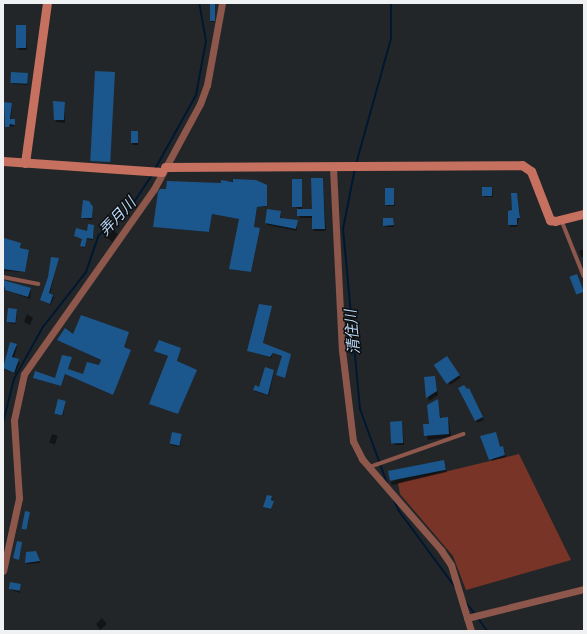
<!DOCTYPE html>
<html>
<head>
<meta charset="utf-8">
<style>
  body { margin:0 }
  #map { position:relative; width:587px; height:634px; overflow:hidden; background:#232629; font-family:Figtree,"Noto Sans JP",sans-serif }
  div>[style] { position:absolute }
  .green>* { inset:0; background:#783427 }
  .shadow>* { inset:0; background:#0007; transform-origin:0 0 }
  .stream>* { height:2px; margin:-1px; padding:0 1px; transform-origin:1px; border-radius:1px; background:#001731 }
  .building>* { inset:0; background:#1b578c; transform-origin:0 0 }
  .lane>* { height:3.5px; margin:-1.75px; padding:0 1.75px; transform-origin:1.75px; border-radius:1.75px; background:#8d574b }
  .street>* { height:7px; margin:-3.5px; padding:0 3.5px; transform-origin:3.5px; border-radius:3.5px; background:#8d574b }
  .secondary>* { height:9px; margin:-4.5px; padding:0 4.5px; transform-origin:4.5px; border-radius:4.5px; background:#c6715f }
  span { translate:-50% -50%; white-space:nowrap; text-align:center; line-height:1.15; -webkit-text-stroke:3px #0e0f10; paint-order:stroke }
  .water-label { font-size:15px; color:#b9d7f6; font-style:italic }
  .frame { position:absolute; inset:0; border:4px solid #eff1f3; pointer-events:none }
</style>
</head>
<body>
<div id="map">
  <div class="green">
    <div style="clip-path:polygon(519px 454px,571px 560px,466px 590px,453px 556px,400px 494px,398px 483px)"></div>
  </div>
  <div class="shadow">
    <div style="clip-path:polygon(215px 4px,214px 22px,211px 22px,210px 21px)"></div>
    <div style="clip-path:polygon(25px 26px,27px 50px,19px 50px,18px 47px)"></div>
    <div style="clip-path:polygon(28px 74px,28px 85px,13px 84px,12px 83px)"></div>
    <div style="clip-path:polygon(5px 103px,12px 106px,11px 120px,15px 120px,15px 126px,6px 127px)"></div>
    <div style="clip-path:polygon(65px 103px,65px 123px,56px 122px,55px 119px)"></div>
    <div style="clip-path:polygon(138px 132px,138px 145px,133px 145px,132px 143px)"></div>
    <div style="clip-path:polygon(323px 179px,326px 231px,314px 231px,313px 218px,300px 218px,298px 208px,292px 206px,302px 180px,302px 210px,313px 210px)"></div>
    <div style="clip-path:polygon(222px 181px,255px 181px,266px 187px,267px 207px,257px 207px,254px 228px,259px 229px,251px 272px,231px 269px,240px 219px,212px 214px,209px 232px,154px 227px,222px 184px)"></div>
    <div style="clip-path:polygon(492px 188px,493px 197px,484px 197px,483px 195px)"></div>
    <div style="clip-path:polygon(393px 189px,395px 206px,387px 206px,386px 205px)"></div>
    <div style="clip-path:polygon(517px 194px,520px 213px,517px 227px,510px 227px,509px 212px,513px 210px)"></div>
    <div style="clip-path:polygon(88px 202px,93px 209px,92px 220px,82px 218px)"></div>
    <div style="clip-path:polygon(281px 212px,281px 219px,297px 221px,297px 231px,268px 225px,266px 223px)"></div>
    <div style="clip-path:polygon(393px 219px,394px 227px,385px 227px,384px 225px)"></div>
    <div style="clip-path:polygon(94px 226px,93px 240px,87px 239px,85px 248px,82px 247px,83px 239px,75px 236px,88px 233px)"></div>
    <div style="clip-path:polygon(113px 230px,118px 234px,112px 242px,107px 237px)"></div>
    <div style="clip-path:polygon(3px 239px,21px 244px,20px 249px,29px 251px,25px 272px,3px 271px)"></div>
    <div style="clip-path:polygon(584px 249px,584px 257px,581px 257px,579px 251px)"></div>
    <div style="clip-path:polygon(58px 259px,50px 294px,54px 297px,51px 305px,41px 300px)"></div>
    <div style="clip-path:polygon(3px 281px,31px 289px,30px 299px,3px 289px)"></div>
    <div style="clip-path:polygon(271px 307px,263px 344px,290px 354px,285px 378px,277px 375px,283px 357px,273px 353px,271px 358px,248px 351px)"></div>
    <div style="clip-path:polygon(17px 310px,16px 324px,9px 323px,8px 322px)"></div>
    <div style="clip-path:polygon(27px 314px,33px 318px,30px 325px,24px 322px)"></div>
    <div style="clip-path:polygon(74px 336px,121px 351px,113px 395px,65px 374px,61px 386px,34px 378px,55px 379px,71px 359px,68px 370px,83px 375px,100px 367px,102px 361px,58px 340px)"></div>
    <div style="clip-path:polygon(10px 344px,17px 347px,14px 358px,20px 363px,15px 374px,3px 369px)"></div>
    <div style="clip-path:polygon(180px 349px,177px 362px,196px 371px,178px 414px,150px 404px,169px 357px,156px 351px)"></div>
    <div style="left:447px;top:358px;width:24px;height:13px;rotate:55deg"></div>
    <div style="clip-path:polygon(274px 371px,269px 396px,254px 391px,260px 388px)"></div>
    <div style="clip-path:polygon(435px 377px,438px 395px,429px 401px,425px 378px)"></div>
    <div style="clip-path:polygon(459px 389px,468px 389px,484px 420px,477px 423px)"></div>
    <div style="clip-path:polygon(437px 400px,441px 419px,447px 419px,449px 422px,451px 437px,428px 440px,424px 425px,430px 425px)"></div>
    <div style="clip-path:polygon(65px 402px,63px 416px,56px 414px,55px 412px)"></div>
    <div style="clip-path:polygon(402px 422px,404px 445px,395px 445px,393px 442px)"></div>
    <div style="left:52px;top:434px;width:6px;height:9px;rotate:18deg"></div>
    <div style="clip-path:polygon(182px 435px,180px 447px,171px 445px,170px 444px)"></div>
    <div style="clip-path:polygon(500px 448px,504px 449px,506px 457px,491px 461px)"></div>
    <div style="clip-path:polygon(444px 461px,447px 472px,392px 485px,391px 482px)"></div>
    <div style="clip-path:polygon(268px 496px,273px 499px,271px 510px,264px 507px)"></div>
    <div style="clip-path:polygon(37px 553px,40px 563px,27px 564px,26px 563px)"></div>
    <div style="clip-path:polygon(20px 585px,20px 593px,9px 589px)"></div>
    <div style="clip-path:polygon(102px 618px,107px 624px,100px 630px,96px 624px)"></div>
  </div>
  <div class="stream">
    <div style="left:356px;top:164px;width:130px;rotate:-74.4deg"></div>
    <div style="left:391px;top:39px;width:36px;rotate:-90deg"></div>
    <div style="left:355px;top:168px;width:62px;rotate:101.1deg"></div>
    <div style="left:343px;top:229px;width:181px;rotate:84.6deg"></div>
    <div style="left:360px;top:409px;width:79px;rotate:70deg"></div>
    <div style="left:155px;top:169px;width:85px;rotate:-61deg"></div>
    <div style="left:196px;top:95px;width:55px;rotate:-79.5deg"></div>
    <div style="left:206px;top:41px;width:39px;rotate:-100deg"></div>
    <div style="left:3px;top:423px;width:45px;rotate:-76deg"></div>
    <div style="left:14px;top:379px;width:60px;rotate:-60.9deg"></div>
    <div style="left:43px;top:327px;width:70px;rotate:-52deg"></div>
    <div style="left:86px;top:272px;width:39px;rotate:-71deg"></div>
    <div style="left:99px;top:235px;width:38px;rotate:-40deg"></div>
    <div style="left:128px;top:211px;width:43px;rotate:-56.3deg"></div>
    <div style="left:3px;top:453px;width:49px;rotate:90deg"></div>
    <div style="left:394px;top:500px;width:12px;rotate:66deg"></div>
    <div style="left:399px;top:511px;width:94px;rotate:53.6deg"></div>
    <div style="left:464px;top:600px;width:18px;rotate:52deg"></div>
    <div style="left:477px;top:617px;width:17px;rotate:54deg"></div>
  </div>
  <div class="building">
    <div style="left:210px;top:3px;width:5px;height:18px"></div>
    <div style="left:16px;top:25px;width:10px;height:23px"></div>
    <div style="left:95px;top:71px;width:20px;height:90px;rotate:3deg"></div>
    <div style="left:11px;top:72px;width:17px;height:11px;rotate:3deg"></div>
    <div style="clip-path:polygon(53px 101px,65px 102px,64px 120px,54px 120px)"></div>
    <div style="clip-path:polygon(4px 102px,12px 103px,10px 119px,15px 119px,15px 125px,10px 124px,9px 127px,5px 127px)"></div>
    <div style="left:131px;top:131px;width:7px;height:12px"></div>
    <div style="clip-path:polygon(311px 178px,323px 178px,325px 229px,312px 229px,312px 216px,297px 216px,297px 209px,312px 209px)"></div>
    <div style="clip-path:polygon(233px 179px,256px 180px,267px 185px,267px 206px,257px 207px,254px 227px,260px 228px,251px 272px,229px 269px,239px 219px,212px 214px,209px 232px,153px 227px,158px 192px,160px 189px,166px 189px,167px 181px,221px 183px,221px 180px,233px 182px)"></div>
    <div style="left:292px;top:179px;width:10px;height:28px"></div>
    <div style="left:482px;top:187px;width:10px;height:9px"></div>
    <div style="left:385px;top:188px;width:9px;height:17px"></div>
    <div style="clip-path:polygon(511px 193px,517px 193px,520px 218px,517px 218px,517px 225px,508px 225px,508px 211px,512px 210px)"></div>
    <div style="clip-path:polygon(83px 200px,89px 201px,93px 207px,92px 218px,81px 218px)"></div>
    <div style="clip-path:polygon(267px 209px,281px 211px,280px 218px,298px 220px,296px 229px,265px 223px)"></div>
    <div style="clip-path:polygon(383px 218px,393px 218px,394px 225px,383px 226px)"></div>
    <div style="clip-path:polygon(88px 224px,94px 225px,93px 239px,87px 238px,85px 247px,80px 246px,82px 239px,74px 236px,76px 228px,87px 231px)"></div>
    <div style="clip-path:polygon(4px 238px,21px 243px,20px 248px,29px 250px,25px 272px,3px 269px)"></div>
    <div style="clip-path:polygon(51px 257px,59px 258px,49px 293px,53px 295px,50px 304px,40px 300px,48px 277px)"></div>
    <div style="left:577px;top:274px;width:19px;height:8px;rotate:69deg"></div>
    <div style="clip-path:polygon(3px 280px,31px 288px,28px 297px,5px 290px)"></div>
    <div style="clip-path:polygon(259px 304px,272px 306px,263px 343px,291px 354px,285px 378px,276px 375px,282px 356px,273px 353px,270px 357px,247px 351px)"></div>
    <div style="left:8px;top:308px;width:9px;height:14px;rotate:6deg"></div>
    <div style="clip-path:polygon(81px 315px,129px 332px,124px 347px,131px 350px,113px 395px,65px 374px,61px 386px,33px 378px,35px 371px,55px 378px,62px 355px,72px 357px,68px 369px,83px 374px,87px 362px,99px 365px,101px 360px,57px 340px,65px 328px,73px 334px)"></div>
    <div style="clip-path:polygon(159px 340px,181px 348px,177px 361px,197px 370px,178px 414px,149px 404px,168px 356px,154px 351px)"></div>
    <div style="clip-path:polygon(10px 342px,17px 344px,12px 357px,19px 359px,14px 373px,3px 368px)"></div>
    <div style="left:447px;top:356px;width:23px;height:16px;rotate:56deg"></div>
    <div style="clip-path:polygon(265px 367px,274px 370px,268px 395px,253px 390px,255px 385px,259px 387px)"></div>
    <div style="clip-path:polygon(435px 376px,437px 391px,426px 398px,424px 377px)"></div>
    <div style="clip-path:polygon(464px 385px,467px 389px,469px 388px,483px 417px,475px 421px,458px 388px)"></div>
    <div style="left:58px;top:399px;width:8px;height:15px;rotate:14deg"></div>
    <div style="clip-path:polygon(438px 399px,440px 418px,448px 417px,449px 434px,424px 436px,423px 424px,429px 424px,427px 405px)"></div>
    <div style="left:402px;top:421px;width:22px;height:12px;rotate:87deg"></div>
    <div style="left:172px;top:432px;width:10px;height:12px;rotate:11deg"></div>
    <div style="clip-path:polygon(496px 432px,500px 447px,503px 446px,505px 455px,489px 460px,480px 436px)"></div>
    <div style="left:444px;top:460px;width:10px;height:57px;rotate:79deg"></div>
    <div style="clip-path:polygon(267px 495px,272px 496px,271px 500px,274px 501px,271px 509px,263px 507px)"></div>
    <div style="left:25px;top:511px;width:5px;height:18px;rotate:11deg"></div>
    <div style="clip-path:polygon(17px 541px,22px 542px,19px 560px,13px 558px)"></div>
    <div style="clip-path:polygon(36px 551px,40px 561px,25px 563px,26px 552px)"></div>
    <div style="left:10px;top:582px;width:11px;height:7px;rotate:10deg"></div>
  </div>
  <div class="lane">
    <div style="left:562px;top:221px;width:59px;rotate:68.2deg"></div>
    <div style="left:3px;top:277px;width:36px;rotate:11deg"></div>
    <div style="left:370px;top:467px;width:99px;rotate:-19.5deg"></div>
  </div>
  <div class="street">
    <div style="left:333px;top:168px;width:182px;rotate:87.2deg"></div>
    <div style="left:342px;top:350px;width:92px;rotate:83.1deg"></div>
    <div style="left:353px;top:441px;width:20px;rotate:63deg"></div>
    <div style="left:362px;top:459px;width:121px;rotate:49deg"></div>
    <div style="left:441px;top:550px;width:18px;rotate:56deg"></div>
    <div style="left:451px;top:565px;width:69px;rotate:73.1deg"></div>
    <div style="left:3px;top:571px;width:75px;rotate:-77.6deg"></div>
    <div style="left:19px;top:498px;width:78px;rotate:-93.7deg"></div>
    <div style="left:14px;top:420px;width:47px;rotate:-77.7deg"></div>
    <div style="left:24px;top:374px;width:226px;rotate:-54.9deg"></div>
    <div style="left:154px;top:189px;width:97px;rotate:-61.6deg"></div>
    <div style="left:200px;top:104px;width:20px;rotate:-70deg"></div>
    <div style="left:207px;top:85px;width:83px;rotate:-79.6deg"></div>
    <div style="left:467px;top:618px;width:121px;rotate:-13.9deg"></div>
  </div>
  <div class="secondary">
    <div style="left:3px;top:161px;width:159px;rotate:4deg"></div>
    <div style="left:25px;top:163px;width:162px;rotate:-82.2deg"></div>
    <div style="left:165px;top:167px;width:357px;rotate:-0.3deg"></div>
    <div style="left:522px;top:165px;width:11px;rotate:34deg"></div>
    <div style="left:531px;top:171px;width:53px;rotate:68.8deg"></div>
    <div style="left:550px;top:220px;width:5px;rotate:11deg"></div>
    <div style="left:555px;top:221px;width:30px;rotate:-14deg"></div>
  </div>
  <div class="water-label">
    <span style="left:118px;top:217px;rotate:-47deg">弄月川</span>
    <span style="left:353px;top:332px;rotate:-95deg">清住川</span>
  </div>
  <div class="frame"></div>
</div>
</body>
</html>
